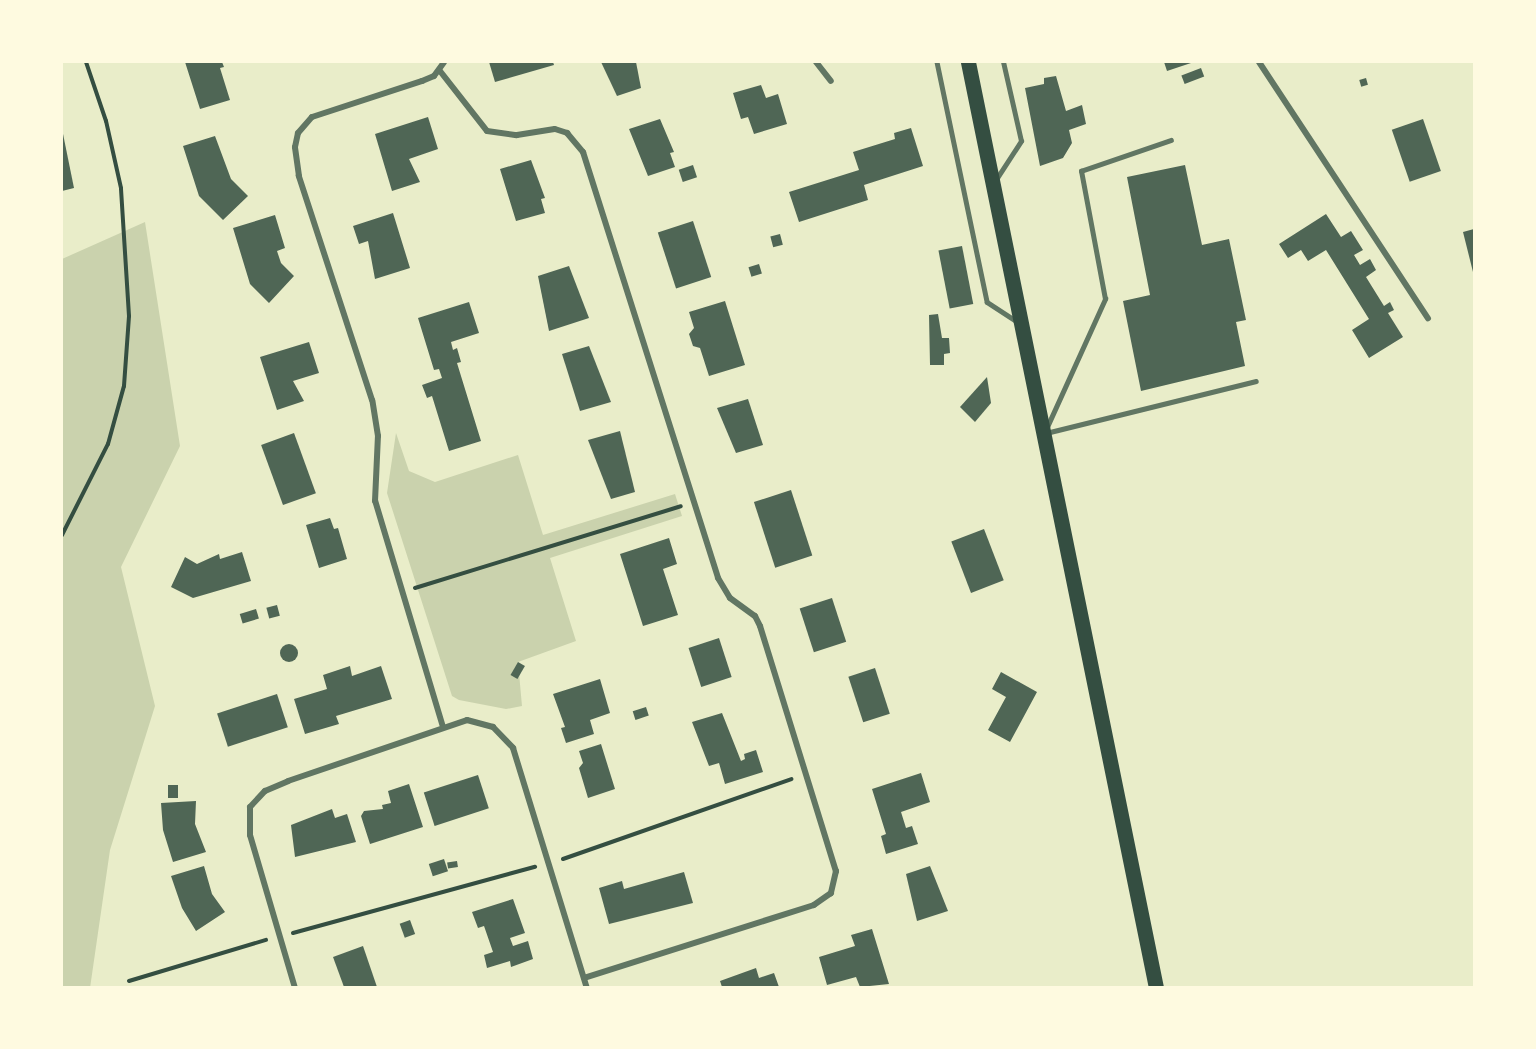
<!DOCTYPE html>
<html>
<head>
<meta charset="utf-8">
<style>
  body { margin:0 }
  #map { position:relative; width:1536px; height:1049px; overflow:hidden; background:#e9edc9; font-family:Barlow,sans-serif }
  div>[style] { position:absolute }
  .green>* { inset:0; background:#cad2ad }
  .building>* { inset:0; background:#4f6655; transform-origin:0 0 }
  .round { border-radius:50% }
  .path>* { height:4px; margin:-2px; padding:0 2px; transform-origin:2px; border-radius:2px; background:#344e41 }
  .service>* { height:4.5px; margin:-2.25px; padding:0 2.25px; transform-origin:2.25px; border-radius:2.25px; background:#617663 }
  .minor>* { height:6px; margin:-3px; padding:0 3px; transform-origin:3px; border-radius:3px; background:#617663 }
  .primary>* { height:15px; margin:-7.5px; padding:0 7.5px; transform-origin:7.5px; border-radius:7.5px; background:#344e41 }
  span { translate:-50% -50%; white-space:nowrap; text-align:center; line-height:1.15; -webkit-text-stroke:6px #fefae0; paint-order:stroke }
  .frame { position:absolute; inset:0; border:63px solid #fefae0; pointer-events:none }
</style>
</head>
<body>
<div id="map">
  <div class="green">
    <div style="clip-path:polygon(145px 222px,180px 446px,121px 567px,155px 706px,110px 850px,90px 988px,62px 987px,62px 259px)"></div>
    <div style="clip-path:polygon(396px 433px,409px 471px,435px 482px,518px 455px,543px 535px,675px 494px,682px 516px,550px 558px,576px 641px,518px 662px,522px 706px,506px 709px,459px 700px,452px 696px,387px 493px)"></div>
  </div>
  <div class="building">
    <div style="clip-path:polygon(185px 62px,222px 62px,224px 67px,220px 68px,230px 100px,200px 109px)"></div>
    <div style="clip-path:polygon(489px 62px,553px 62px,554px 65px,495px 82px)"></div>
    <div style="clip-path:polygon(601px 62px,636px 62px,641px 88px,617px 96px)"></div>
    <div style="clip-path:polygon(1164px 62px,1194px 62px,1167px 71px)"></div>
    <div style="left:1201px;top:68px;width:9px;height:21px;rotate:69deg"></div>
    <div style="clip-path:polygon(1056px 76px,1066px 111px,1082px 105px,1086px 124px,1069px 130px,1072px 143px,1063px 158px,1040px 166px,1025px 88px,1044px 84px,1044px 78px)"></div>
    <div style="left:1366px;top:78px;width:7px;height:7px;rotate:74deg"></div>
    <div style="clip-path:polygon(761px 85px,766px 98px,778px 94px,787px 124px,754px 134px,748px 117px,741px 119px,733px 93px)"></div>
    <div style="clip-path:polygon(428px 117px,438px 149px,409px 159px,420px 182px,392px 191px,375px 134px)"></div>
    <div style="clip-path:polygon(660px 119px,674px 152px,670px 153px,675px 167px,648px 176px,629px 129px)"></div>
    <div style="left:1423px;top:119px;width:55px;height:33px;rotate:71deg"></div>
    <div style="clip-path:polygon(911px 128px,923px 166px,864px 185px,868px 200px,799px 222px,789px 192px,859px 170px,853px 152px,895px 139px,894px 133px)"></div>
    <div style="clip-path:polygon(62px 129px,74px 188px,62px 191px)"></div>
    <div style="clip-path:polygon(215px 136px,231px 179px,248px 196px,223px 220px,199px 196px,183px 146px)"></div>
    <div style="clip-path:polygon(531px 160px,545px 198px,541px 199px,545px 213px,516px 221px,500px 169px)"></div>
    <div style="left:693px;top:165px;width:13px;height:15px;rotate:72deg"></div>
    <div style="clip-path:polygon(1185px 165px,1202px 245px,1229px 239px,1246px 320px,1236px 322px,1245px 366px,1141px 391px,1123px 301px,1150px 295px,1127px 177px)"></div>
    <div style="clip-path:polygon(393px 213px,410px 268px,375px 279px,368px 241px,359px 244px,353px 226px)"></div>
    <div style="clip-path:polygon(1326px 214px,1341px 237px,1351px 231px,1363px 250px,1354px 255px,1360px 265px,1370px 259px,1376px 270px,1366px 277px,1384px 306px,1390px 302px,1394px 310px,1388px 313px,1403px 337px,1369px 358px,1352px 330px,1369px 319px,1326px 250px,1308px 261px,1301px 250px,1288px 258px,1279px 244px)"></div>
    <div style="clip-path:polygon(275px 215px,285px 248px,277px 251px,281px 263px,294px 276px,269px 303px,250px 284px,233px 228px)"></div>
    <div style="left:693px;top:221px;width:59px;height:37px;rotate:72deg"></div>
    <div style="clip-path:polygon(1474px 229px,1474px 276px,1463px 232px)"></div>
    <div style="left:780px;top:234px;width:11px;height:10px;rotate:75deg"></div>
    <div style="left:962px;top:246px;width:59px;height:24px;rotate:79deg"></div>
    <div style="left:759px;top:264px;width:10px;height:11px;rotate:73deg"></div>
    <div style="clip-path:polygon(569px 266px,589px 318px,549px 331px,538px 276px)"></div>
    <div style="clip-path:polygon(725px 301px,745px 365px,709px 376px,700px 348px,693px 346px,689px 334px,694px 328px,689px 312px)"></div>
    <div style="clip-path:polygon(469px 302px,479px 333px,451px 342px,453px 350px,457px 348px,461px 362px,457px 363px,481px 441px,449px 451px,432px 396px,427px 398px,422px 385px,442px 378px,439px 369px,434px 370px,418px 318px)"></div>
    <div style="clip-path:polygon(938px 314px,942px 338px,949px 338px,950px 353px,944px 354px,944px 365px,930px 365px,929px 315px)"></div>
    <div style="clip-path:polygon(309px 342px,319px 373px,293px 381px,304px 401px,277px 410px,260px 357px)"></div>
    <div style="clip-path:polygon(589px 346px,611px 402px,580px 411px,562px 354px)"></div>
    <div style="clip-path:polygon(987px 377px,991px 403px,975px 422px,960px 407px)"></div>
    <div style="clip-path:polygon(748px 399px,763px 445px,736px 453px,717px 408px)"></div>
    <div style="clip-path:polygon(620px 431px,635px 492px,611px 499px,588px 440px)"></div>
    <div style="left:294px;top:433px;width:64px;height:35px;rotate:70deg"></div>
    <div style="left:791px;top:490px;width:69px;height:39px;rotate:72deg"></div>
    <div style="clip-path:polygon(330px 518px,334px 529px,338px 528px,347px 559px,319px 568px,306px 525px)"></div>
    <div style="left:984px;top:529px;width:55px;height:35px;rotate:69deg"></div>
    <div style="clip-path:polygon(669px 538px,677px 564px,663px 569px,678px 615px,643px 626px,620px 554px)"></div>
    <div style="clip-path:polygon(242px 552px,251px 581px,193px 598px,171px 587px,185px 557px,197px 564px,219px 554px,220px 559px)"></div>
    <div style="left:832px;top:598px;width:46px;height:34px;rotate:72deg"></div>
    <div style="left:277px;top:605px;width:11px;height:11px;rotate:75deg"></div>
    <div style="left:256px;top:609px;width:10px;height:17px;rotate:73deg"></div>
    <div style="left:719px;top:638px;width:41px;height:32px;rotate:72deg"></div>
    <div class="round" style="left:280px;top:644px;width:18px;height:18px"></div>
    <div style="left:518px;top:662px;width:8px;height:15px;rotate:30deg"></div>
    <div style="clip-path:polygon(350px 666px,352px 676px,381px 666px,392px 699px,336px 716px,339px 724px,305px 734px,294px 699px,327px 689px,323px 675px)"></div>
    <div style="left:875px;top:668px;width:48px;height:28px;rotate:72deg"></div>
    <div style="clip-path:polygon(1001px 672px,1037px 692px,1010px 742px,988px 730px,1006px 697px,992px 689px)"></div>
    <div style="clip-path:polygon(600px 679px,610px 713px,590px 720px,594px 734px,566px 743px,561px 728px,565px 727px,553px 694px)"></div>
    <div style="left:277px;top:694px;width:35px;height:63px;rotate:72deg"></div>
    <div style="left:646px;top:707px;width:9px;height:14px;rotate:72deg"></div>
    <div style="clip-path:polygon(722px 713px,741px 761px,745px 759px,744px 754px,756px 750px,763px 772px,725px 784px,719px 763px,709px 766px,692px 722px)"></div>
    <div style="clip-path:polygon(601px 744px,615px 789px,588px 798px,579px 768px,583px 763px,579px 751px)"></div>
    <div style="clip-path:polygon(921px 773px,930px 802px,901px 812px,906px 828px,912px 826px,918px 844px,886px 854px,881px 836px,886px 834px,872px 789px)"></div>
    <div style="left:478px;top:775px;width:35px;height:57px;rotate:72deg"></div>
    <div style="clip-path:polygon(409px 784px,423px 827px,370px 844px,361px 816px,364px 811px,383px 809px,382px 805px,391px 803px,388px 791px)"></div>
    <div style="left:168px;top:785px;width:10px;height:13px"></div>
    <div style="clip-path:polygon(196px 801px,195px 824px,206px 852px,173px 862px,163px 830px,161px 803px)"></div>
    <div style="clip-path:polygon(332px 809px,335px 818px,347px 814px,356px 842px,295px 857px,291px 825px)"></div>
    <div style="left:444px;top:859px;width:13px;height:16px;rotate:72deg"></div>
    <div style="left:457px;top:861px;width:6px;height:10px;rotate:81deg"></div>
    <div style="clip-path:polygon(204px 866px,212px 894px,225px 912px,196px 931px,182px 908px,171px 876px)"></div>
    <div style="clip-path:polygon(930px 866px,948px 911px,917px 921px,906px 874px)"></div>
    <div style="clip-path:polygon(684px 872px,693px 903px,609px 924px,599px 888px,622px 881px,624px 889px)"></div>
    <div style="clip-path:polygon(513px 899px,525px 933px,510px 938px,513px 946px,528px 941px,533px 959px,511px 967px,510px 961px,487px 968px,484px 955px,493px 952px,484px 926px,478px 928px,472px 912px)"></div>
    <div style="left:410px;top:920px;width:15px;height:11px;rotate:70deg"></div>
    <div style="clip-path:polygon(872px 929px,889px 984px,860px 987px,856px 977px,827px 985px,819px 957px,855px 946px,851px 935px)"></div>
    <div style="clip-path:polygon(363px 946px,377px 987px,344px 987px,333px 957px)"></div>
    <div style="clip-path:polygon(756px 968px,759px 978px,774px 973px,779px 987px,722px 987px,720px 981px)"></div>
  </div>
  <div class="path">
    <div style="left:62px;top:535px;width:102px;rotate:-63.2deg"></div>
    <div style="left:108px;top:444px;width:60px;rotate:-74.6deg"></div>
    <div style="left:124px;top:386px;width:70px;rotate:-85.9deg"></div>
    <div style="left:129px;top:316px;width:128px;rotate:-93.6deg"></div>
    <div style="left:121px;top:188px;width:69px;rotate:-102.6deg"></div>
    <div style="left:106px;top:121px;width:62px;rotate:-108.7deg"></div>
    <div style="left:415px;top:588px;width:278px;rotate:-17.1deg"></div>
    <div style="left:563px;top:859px;width:242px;rotate:-19.3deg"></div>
    <div style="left:293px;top:933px;width:251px;rotate:-15.3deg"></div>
    <div style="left:129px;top:981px;width:143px;rotate:-16.7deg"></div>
  </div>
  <div class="service">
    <div style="left:937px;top:62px;width:245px;rotate:78.2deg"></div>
    <div style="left:987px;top:302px;width:37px;rotate:33deg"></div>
    <div style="left:997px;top:178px;width:44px;rotate:-57deg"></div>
    <div style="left:1021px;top:141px;width:81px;rotate:-102.8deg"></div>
    <div style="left:1047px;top:427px;width:141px;rotate:-65.6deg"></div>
    <div style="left:1105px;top:299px;width:130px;rotate:-100.6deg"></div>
    <div style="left:1081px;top:171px;width:95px;rotate:-19deg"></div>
    <div style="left:1046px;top:433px;width:216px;rotate:-13.9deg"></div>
  </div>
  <div class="minor">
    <div style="left:816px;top:62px;width:24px;rotate:52deg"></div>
    <div style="left:1259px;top:62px;width:307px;rotate:56.6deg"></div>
    <div style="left:440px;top:71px;width:76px;rotate:51.9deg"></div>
    <div style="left:487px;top:131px;width:30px;rotate:8deg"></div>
    <div style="left:517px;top:135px;width:38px;rotate:-9deg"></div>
    <div style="left:555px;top:129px;width:13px;rotate:18deg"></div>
    <div style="left:567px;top:133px;width:25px;rotate:50deg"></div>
    <div style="left:583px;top:152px;width:447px;rotate:72.4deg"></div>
    <div style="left:718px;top:578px;width:23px;rotate:59deg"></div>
    <div style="left:730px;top:598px;width:31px;rotate:36deg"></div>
    <div style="left:755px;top:616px;width:11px;rotate:63deg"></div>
    <div style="left:760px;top:626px;width:257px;rotate:72.8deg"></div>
    <div style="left:836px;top:871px;width:23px;rotate:103deg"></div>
    <div style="left:831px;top:893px;width:21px;rotate:145deg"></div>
    <div style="left:814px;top:905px;width:241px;rotate:162.4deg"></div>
    <div style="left:443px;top:727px;width:236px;rotate:-106.7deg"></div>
    <div style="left:375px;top:501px;width:65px;rotate:-87.4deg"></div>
    <div style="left:378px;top:436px;width:36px;rotate:-99deg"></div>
    <div style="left:372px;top:400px;width:236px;rotate:-108.1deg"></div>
    <div style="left:299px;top:176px;width:29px;rotate:-98deg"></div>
    <div style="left:295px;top:147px;width:14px;rotate:-78deg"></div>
    <div style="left:298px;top:133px;width:21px;rotate:-49deg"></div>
    <div style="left:312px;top:117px;width:116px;rotate:-18.1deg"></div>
    <div style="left:422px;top:81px;width:13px;rotate:-23deg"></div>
    <div style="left:434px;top:76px;width:17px;rotate:-54deg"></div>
    <div style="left:295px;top:988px;width:159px;rotate:-106.4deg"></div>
    <div style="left:250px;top:835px;width:28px;rotate:-90deg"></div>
    <div style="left:250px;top:807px;width:22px;rotate:-47deg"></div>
    <div style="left:265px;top:791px;width:25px;rotate:-23deg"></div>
    <div style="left:288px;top:781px;width:189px;rotate:-18.8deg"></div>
    <div style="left:467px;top:720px;width:27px;rotate:15deg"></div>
    <div style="left:493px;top:727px;width:29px;rotate:46deg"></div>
    <div style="left:513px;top:748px;width:251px;rotate:72.9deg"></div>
  </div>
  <div class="primary">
    <div style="left:968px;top:62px;width:945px;rotate:78.52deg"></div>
  </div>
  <div class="frame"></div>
</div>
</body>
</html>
